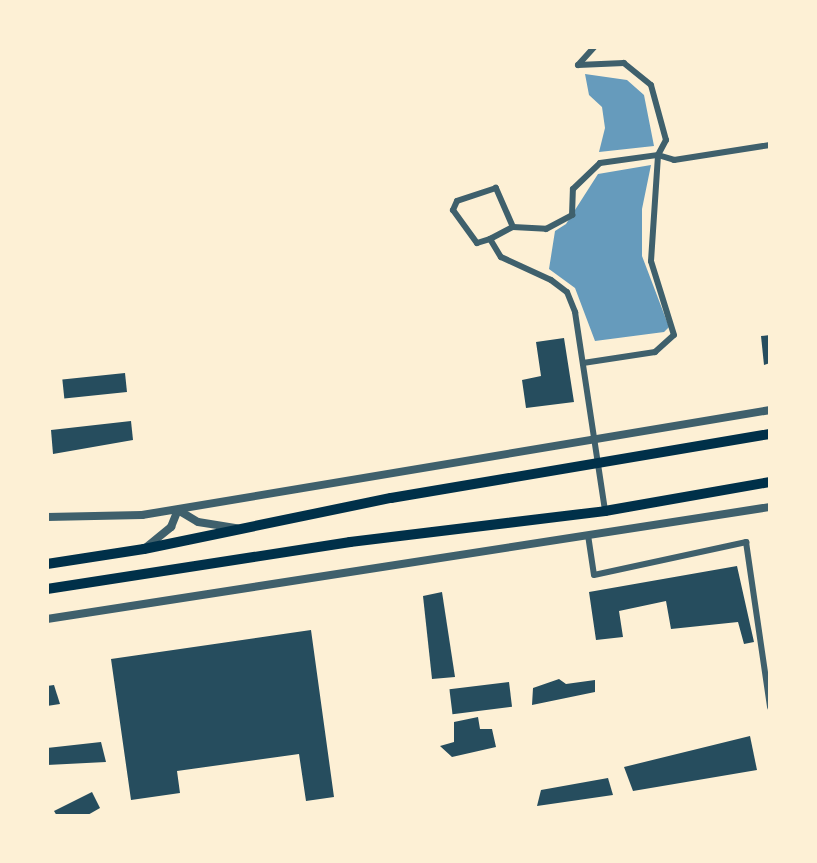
<!DOCTYPE html>
<html>
<head>
<meta charset="utf-8">
<style>
  body { margin:0 }
  #map { position:relative; width:817px; height:863px; overflow:hidden; background:#fdf0d5; font-family:"Roboto Condensed",sans-serif }
  div>[style] { position:absolute }
  .water>* { inset:0; background:#669bbc }
  .building>* { inset:0; background:#264d5e; transform-origin:0 0 }
  .minor>* { height:6px; margin:-3px; padding:0 3px; transform-origin:3px; border-radius:3px; background:#3f606c }
  .tertiary>* { height:8px; margin:-4px; padding:0 4px; transform-origin:4px; border-radius:4px; background:#3f606c }
  .trunk>* { height:10px; margin:-5px; padding:0 5px; transform-origin:5px; border-radius:5px; background:#003049 }
  span { translate:-50% -50%; white-space:nowrap; text-align:center; line-height:1.15; -webkit-text-stroke:7px #fdf0d5; paint-order:stroke }
  .frame { position:absolute; inset:0; border:49px solid #fdf0d5; pointer-events:none }
</style>
</head>
<body>
<div id="map">
  <div class="water">
    <div style="clip-path:polygon(585px 74px,627px 80px,644px 95px,654px 146px,599px 152px,605px 128px,602px 107px,589px 95px)"></div>
    <div style="clip-path:polygon(651px 165px,642px 209px,642px 256px,669px 327px,664px 332px,595px 341px,575px 288px,549px 269px,555px 231px,566px 224px,598px 174px)"></div>
  </div>
  <div class="building">
    <div style="clip-path:polygon(770px 335px,770px 363px,764px 365px,761px 336px)"></div>
    <div style="clip-path:polygon(564px 338px,574px 402px,526px 408px,522px 380px,541px 376px,536px 342px)"></div>
    <div style="left:125px;top:373px;width:19px;height:63px;rotate:84deg"></div>
    <div style="clip-path:polygon(131px 421px,133px 440px,53px 454px,51px 430px)"></div>
    <div style="clip-path:polygon(737px 566px,754px 642px,744px 644px,738px 622px,671px 629px,666px 601px,619px 611px,623px 637px,596px 640px,589px 592px)"></div>
    <div style="clip-path:polygon(442px 592px,455px 677px,432px 679px,423px 596px)"></div>
    <div style="clip-path:polygon(311px 630px,334px 797px,306px 801px,299px 754px,177px 771px,180px 793px,131px 800px,111px 659px)"></div>
    <div style="clip-path:polygon(559px 679px,566px 684px,595px 680px,595px 692px,532px 705px,533px 688px)"></div>
    <div style="left:509px;top:682px;width:25px;height:60px;rotate:83deg"></div>
    <div style="clip-path:polygon(54px 685px,60px 704px,47px 706px,47px 686px)"></div>
    <div style="clip-path:polygon(478px 717px,480px 729px,492px 729px,496px 747px,452px 757px,440px 746px,454px 742px,454px 722px)"></div>
    <div style="clip-path:polygon(750px 736px,757px 770px,633px 791px,624px 767px)"></div>
    <div style="clip-path:polygon(101px 742px,106px 762px,47px 765px,47px 748px)"></div>
    <div style="clip-path:polygon(608px 778px,613px 795px,537px 806px,541px 790px)"></div>
    <div style="clip-path:polygon(92px 792px,100px 808px,86px 816px,57px 816px,54px 811px)"></div>
  </div>
  <div class="minor">
    <div style="left:513px;top:227px;width:33px;rotate:3deg"></div>
    <div style="left:546px;top:229px;width:30px;rotate:-28deg"></div>
    <div style="left:572px;top:215px;width:26px;rotate:-88deg"></div>
    <div style="left:573px;top:189px;width:37px;rotate:-44deg"></div>
    <div style="left:600px;top:163px;width:59px;rotate:-7.9deg"></div>
    <div style="left:658px;top:155px;width:17px;rotate:-62deg"></div>
    <div style="left:666px;top:140px;width:57px;rotate:-105.3deg"></div>
    <div style="left:651px;top:85px;width:35px;rotate:-141deg"></div>
    <div style="left:624px;top:63px;width:46px;rotate:177.5deg"></div>
    <div style="left:578px;top:65px;width:24px;rotate:-48deg"></div>
    <div style="left:490px;top:239px;width:26px;rotate:-28deg"></div>
    <div style="left:513px;top:227px;width:43px;rotate:-113.6deg"></div>
    <div style="left:496px;top:188px;width:41px;rotate:161.6deg"></div>
    <div style="left:457px;top:201px;width:10px;rotate:114deg"></div>
    <div style="left:453px;top:210px;width:41px;rotate:54deg"></div>
    <div style="left:477px;top:243px;width:14px;rotate:-17deg"></div>
    <div style="left:490px;top:239px;width:21px;rotate:59deg"></div>
    <div style="left:501px;top:257px;width:55px;rotate:24.7deg"></div>
    <div style="left:551px;top:280px;width:20px;rotate:37deg"></div>
    <div style="left:567px;top:292px;width:22px;rotate:68deg"></div>
    <div style="left:575px;top:312px;width:201px;rotate:81.4deg"></div>
    <div style="left:583px;top:363px;width:73px;rotate:-8.7deg"></div>
    <div style="left:655px;top:352px;width:25px;rotate:-42deg"></div>
    <div style="left:674px;top:335px;width:77px;rotate:-107.3deg"></div>
    <div style="left:651px;top:261px;width:106px;rotate:-86.2deg"></div>
    <div style="left:658px;top:155px;width:17px;rotate:17deg"></div>
    <div style="left:674px;top:160px;width:97px;rotate:-8.9deg"></div>
    <div style="left:588px;top:535px;width:40px;rotate:81.5deg"></div>
    <div style="left:594px;top:575px;width:156px;rotate:-12.2deg"></div>
    <div style="left:746px;top:542px;width:167px;rotate:81.7deg"></div>
  </div>
  <div class="tertiary">
    <div style="left:47px;top:517px;width:95px;rotate:-1.2deg"></div>
    <div style="left:142px;top:515px;width:637px;rotate:-9.49deg"></div>
    <div style="left:144px;top:549px;width:35px;rotate:-39deg"></div>
    <div style="left:171px;top:527px;width:18px;rotate:-68deg"></div>
    <div style="left:178px;top:510px;width:23px;rotate:31deg"></div>
    <div style="left:198px;top:522px;width:39px;rotate:9deg"></div>
    <div style="left:47px;top:619px;width:732px;rotate:-8.81deg"></div>
  </div>
  <div class="trunk">
    <div style="left:47px;top:564px;width:98px;rotate:-8.8deg"></div>
    <div style="left:144px;top:549px;width:252px;rotate:-11.7deg"></div>
    <div style="left:391px;top:498px;width:384px;rotate:-9.6deg"></div>
    <div style="left:47px;top:589px;width:307px;rotate:-8.8deg"></div>
    <div style="left:350px;top:542px;width:257px;rotate:-6.9deg"></div>
    <div style="left:605px;top:511px;width:168px;rotate:-10deg"></div>
  </div>
  <div class="frame"></div>
</div>
</body>
</html>
